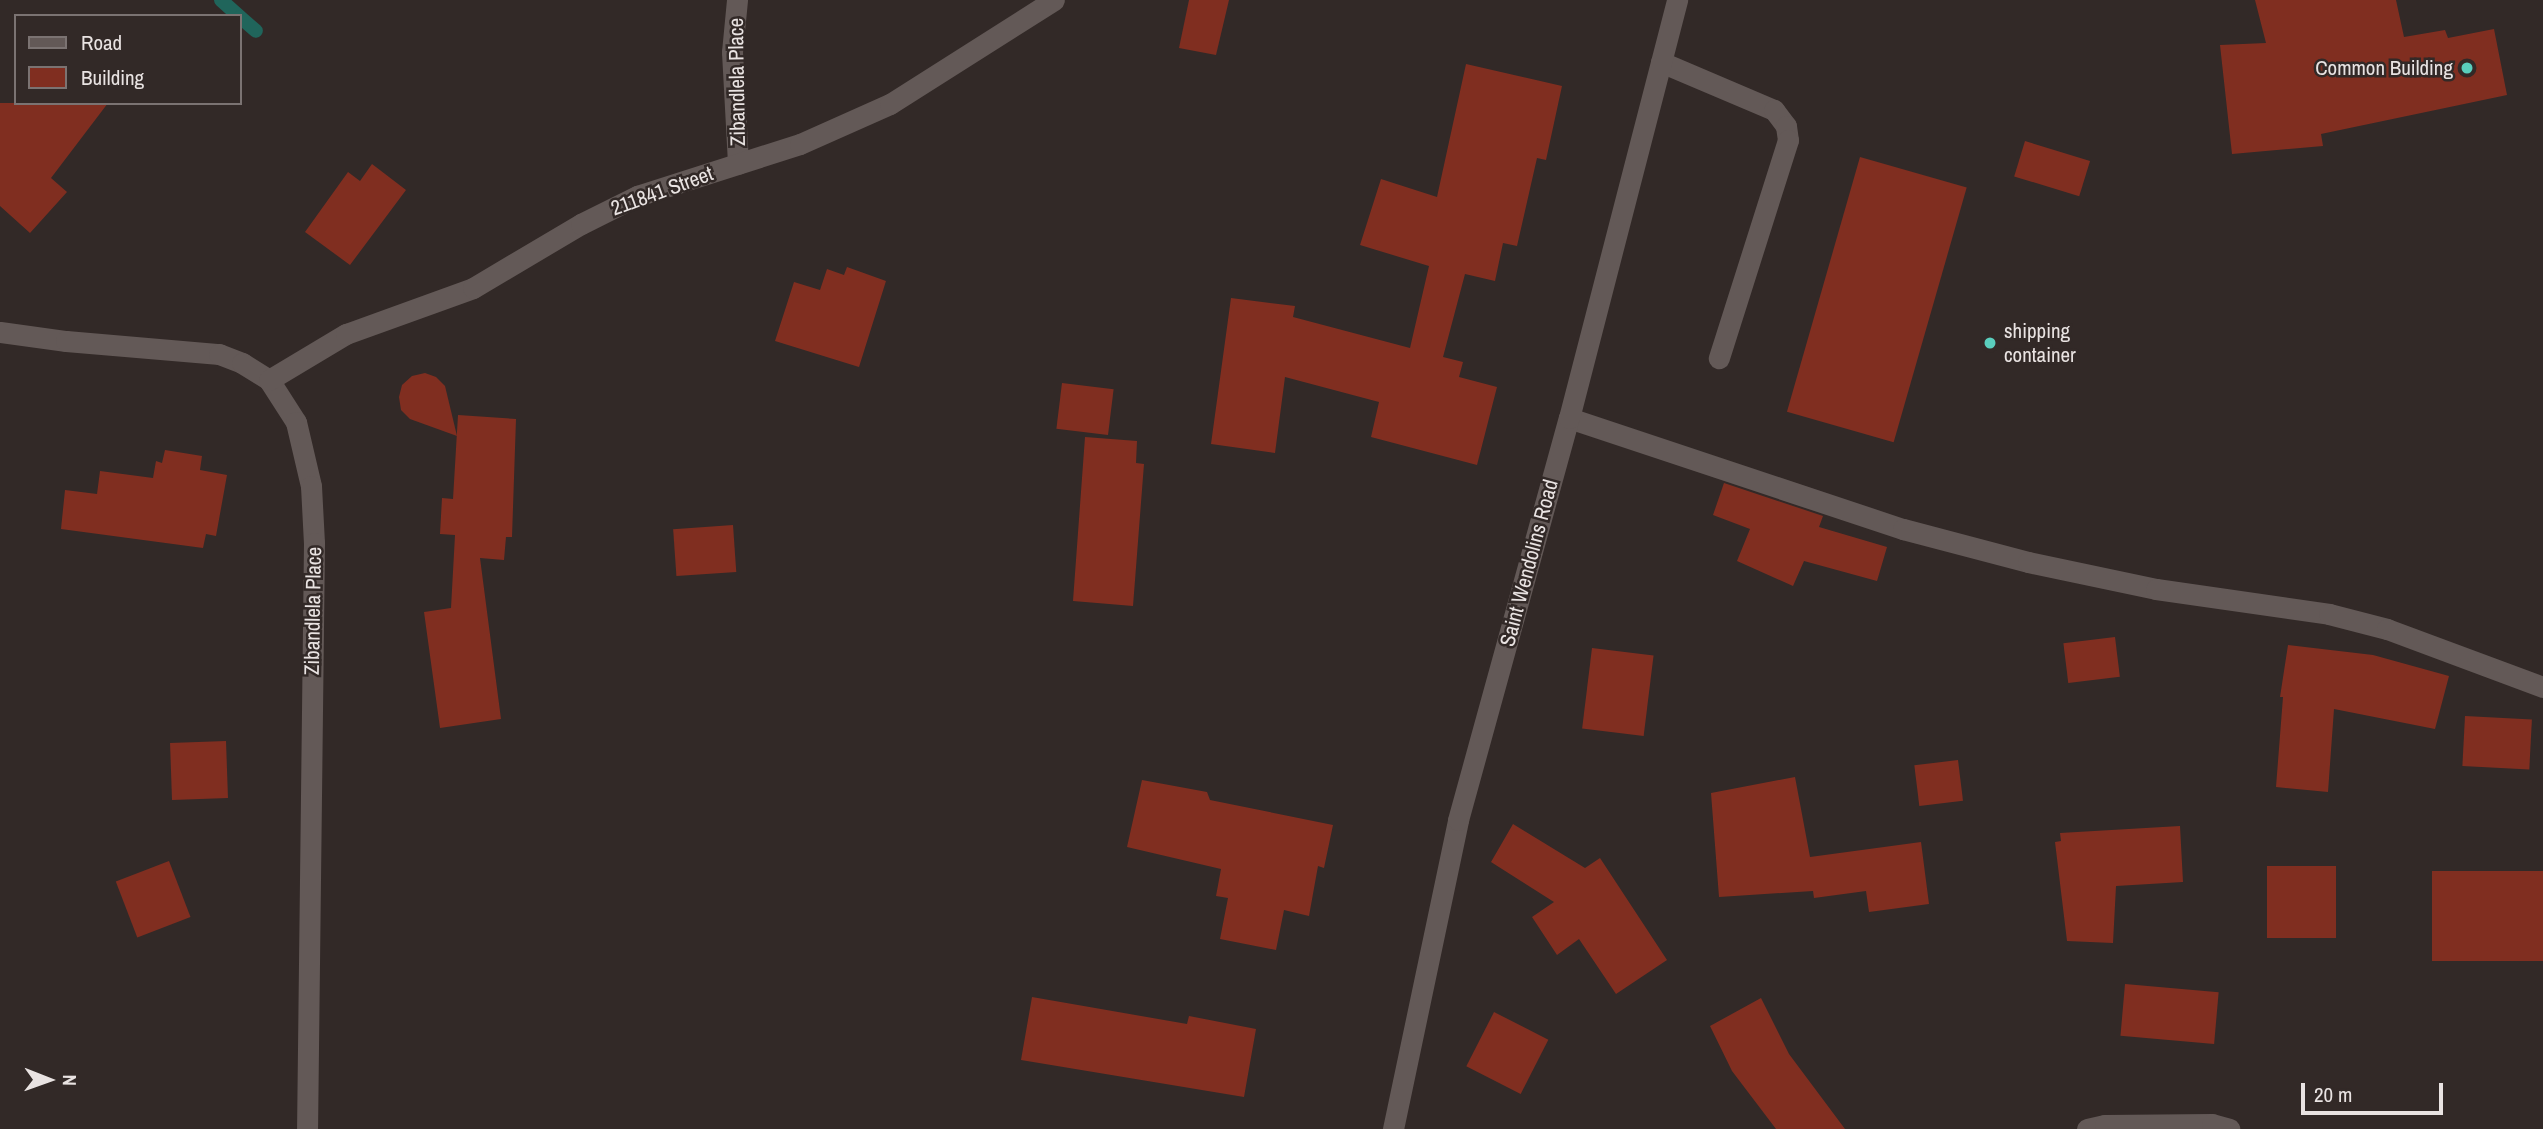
<!DOCTYPE html>
<html>
<head>
<meta charset="utf-8">
<style>
  body { margin:0 }
  #map { position:relative; width:2543px; height:1129px; overflow:hidden; background:#322927; font-family:"Archivo Narrow",sans-serif }
  div>[style] { position:absolute }
  .stream>* { height:14px; margin:-7px; padding:0 7px; transform-origin:7px; border-radius:7px; background:#20655b }
  .building>* { inset:0; background:#802e20; transform-origin:0 0 }
  .lane>* { height:21px; margin:-10.5px; padding:0 10.5px; transform-origin:10.5px; border-radius:10.5px; background:#635957 }
  .street>* { height:21px; margin:-10.5px; padding:0 10.5px; transform-origin:10.5px; border-radius:10.5px; background:#635957 }
  .secondary>* { height:21px; margin:-10.5px; padding:0 10.5px; transform-origin:10.5px; border-radius:10.5px; background:#635957 }
  .dots>* { width:19px; height:19px; translate:-50% -50%; box-sizing:border-box; border:4px solid #322927; border-radius:50% }
  span { translate:-50% -50%; white-space:nowrap; text-align:center; line-height:1.15; -webkit-text-stroke:5px #322927; paint-order:stroke }
  .poi-label { font-size:21px; color:#e9e3e2 }
  .right { translate:-100% -50%; text-align:right }
  .left { translate:0 -50%; text-align:left }
  .street-label { font-size:21px; color:#e9e3e2 }
  .legend { position:absolute; left:14px; top:14px; width:228px; height:91px; box-sizing:border-box; background:#322927; border:2px solid #7b7372; margin:0; padding:9px 12px; list-style:none; font-size:21px; color:#e9e3e2 }
  .legend li { display:flex; align-items:center; gap:14px; height:35px }
  .legend b { width:35px; border:2px solid #7b7372 }
  .north { position:absolute; left:14px; top:1045px; width:70px; height:70px; -webkit-text-stroke:5px #322927; paint-order:stroke; rotate:91deg; font-size:19px; font-weight:700; line-height:28px; text-align:center; color:#e9e3e2 }
  .north::after { content:''; display:block; margin:auto; width:24px; height:32px; background:#e9e3e2; clip-path:polygon(50% 0,100% 100%,50% 72%,0 100%) }
  .scale { position:absolute; left:2301px; top:1083px; width:142px; height:32px; box-sizing:border-box; border:4px solid #e9e3e2; border-top:0; padding-left:9px; font-size:21px; line-height:24px; white-space:nowrap; color:#e9e3e2; -webkit-text-stroke:5px #322927; paint-order:stroke }
</style>
</head>
<body>
<div id="map">
  <div class="stream">
    <div style="left:221px;top:0;width:24px;rotate:42deg"></div>
    <div style="left:240px;top:17px;width:21px;rotate:41deg"></div>
  </div>
  <div class="building">
    <div style="clip-path:polygon(1189px 0,1229px 0,1216px 55px,1179px 48px)"></div>
    <div style="clip-path:polygon(2255px 0,2396px 0,2404px 37px,2445px 30px,2448px 38px,2494px 29px,2507px 95px,2321px 134px,2323px 146px,2232px 154px,2220px 45px,2266px 43px)"></div>
    <div style="clip-path:polygon(1466px 64px,1562px 86px,1546px 160px,1537px 158px,1517px 246px,1503px 243px,1495px 281px,1465px 274px,1443px 357px,1463px 362px,1459px 377px,1497px 387px,1477px 465px,1371px 437px,1379px 402px,1285px 377px,1275px 453px,1211px 444px,1231px 298px,1295px 306px,1293px 317px,1410px 348px,1429px 266px,1360px 245px,1381px 179px,1437px 197px)"></div>
    <div style="clip-path:polygon(0 103px,108px 103px,51px 178px,67px 192px,30px 233px,0 206px)"></div>
    <div style="left:2025px;top:141px;width:68px;height:37px;rotate:17deg"></div>
    <div style="left:1860px;top:157px;width:111px;height:265px;rotate:16deg"></div>
    <div style="clip-path:polygon(372px 164px,406px 190px,350px 265px,305px 232px,348px 172px,360px 181px)"></div>
    <div style="clip-path:polygon(847px 267px,886px 281px,859px 367px,775px 341px,794px 282px,820px 290px,827px 269px,844px 275px)"></div>
    <div style="clip-path:polygon(425px 373px,436px 377px,445px 386px,457px 436px,410px 419px,401px 410px,399px 397px,402px 385px,412px 376px)"></div>
    <div style="left:1062px;top:383px;width:52px;height:46px;rotate:7deg"></div>
    <div style="clip-path:polygon(458px 415px,516px 419px,512px 537px,506px 537px,504px 560px,480px 558px,501px 719px,440px 728px,424px 612px,451px 608px,455px 535px,440px 534px,442px 498px,453px 499px)"></div>
    <div style="clip-path:polygon(1085px 437px,1137px 441px,1136px 463px,1144px 464px,1133px 606px,1073px 601px)"></div>
    <div style="clip-path:polygon(165px 450px,202px 456px,200px 470px,227px 475px,216px 536px,206px 534px,203px 548px,61px 529px,65px 490px,97px 494px,100px 471px,153px 478px,156px 461px,162px 463px)"></div>
    <div style="clip-path:polygon(1724px 483px,1823px 516px,1819px 527px,1887px 547px,1877px 581px,1804px 561px,1793px 586px,1737px 561px,1750px 529px,1713px 515px)"></div>
    <div style="left:733px;top:525px;width:47px;height:60px;rotate:86deg"></div>
    <div style="left:2115px;top:637px;width:40px;height:52px;rotate:83deg"></div>
    <div style="clip-path:polygon(2288px 645px,2373px 655px,2449px 676px,2435px 729px,2334px 709px,2328px 792px,2276px 787px,2283px 697px,2280px 697px)"></div>
    <div style="left:1592px;top:648px;width:62px;height:81px;rotate:7deg"></div>
    <div style="left:2465px;top:716px;width:67px;height:50px;rotate:3deg"></div>
    <div style="left:226px;top:741px;width:57px;height:56px;rotate:88deg"></div>
    <div style="left:1958px;top:760px;width:41px;height:44px;rotate:83deg"></div>
    <div style="clip-path:polygon(1795px 777px,1810px 857px,1921px 842px,1929px 904px,1869px 912px,1866px 891px,1814px 898px,1813px 891px,1719px 897px,1711px 793px)"></div>
    <div style="clip-path:polygon(1142px 780px,1207px 792px,1210px 800px,1333px 825px,1324px 868px,1318px 866px,1309px 916px,1284px 910px,1276px 950px,1220px 939px,1228px 898px,1216px 896px,1221px 869px,1127px 847px)"></div>
    <div style="clip-path:polygon(1513px 824px,1585px 868px,1600px 858px,1667px 960px,1616px 994px,1579px 939px,1557px 955px,1532px 917px,1554px 902px,1491px 862px)"></div>
    <div style="clip-path:polygon(2180px 826px,2183px 882px,2116px 886px,2113px 943px,2067px 941px,2055px 842px,2061px 841px,2060px 833px)"></div>
    <div style="left:169px;top:861px;width:60px;height:57px;rotate:69deg"></div>
    <div style="left:2267px;top:866px;width:69px;height:72px"></div>
    <div style="left:2543px;top:871px;width:90px;height:111px;rotate:90deg"></div>
    <div style="left:2125px;top:984px;width:94px;height:52px;rotate:5deg"></div>
    <div style="clip-path:polygon(1032px 997px,1187px 1024px,1189px 1016px,1256px 1029px,1244px 1097px,1021px 1060px)"></div>
    <div style="clip-path:polygon(1761px 998px,1789px 1054px,1845px 1129px,1776px 1129px,1732px 1071px,1710px 1026px)"></div>
    <div style="left:1494px;top:1012px;width:61px;height:61px;rotate:27deg"></div>
  </div>
  <div class="lane">
    <div style="left:1661px;top:62px;width:123px;rotate:23deg"></div>
    <div style="left:1774px;top:110px;width:20px;rotate:53deg"></div>
    <div style="left:1786px;top:126px;width:14px;rotate:82deg"></div>
    <div style="left:1788px;top:140px;width:229px;rotate:107.6deg"></div>
  </div>
  <div class="street">
    <div style="left:737px;top:0;width:52px;rotate:95.5deg"></div>
    <div style="left:732px;top:52px;width:112px;rotate:86.9deg"></div>
    <div style="left:0;top:332px;width:67px;rotate:7.8deg"></div>
    <div style="left:66px;top:341px;width:154px;rotate:4.9deg"></div>
    <div style="left:219px;top:354px;width:25px;rotate:21deg"></div>
    <div style="left:242px;top:363px;width:32px;rotate:32deg"></div>
    <div style="left:269px;top:380px;width:50px;rotate:57.3deg"></div>
    <div style="left:296px;top:422px;width:66px;rotate:76.8deg"></div>
    <div style="left:311px;top:486px;width:57px;rotate:87deg"></div>
    <div style="left:314px;top:543px;width:586px;rotate:90.68deg"></div>
    <div style="left:269px;top:380px;width:90px;rotate:-30.9deg"></div>
    <div style="left:346px;top:334px;width:135px;rotate:-19.9deg"></div>
    <div style="left:473px;top:288px;width:126px;rotate:-30.7deg"></div>
    <div style="left:581px;top:224px;width:63px;rotate:-26.6deg"></div>
    <div style="left:637px;top:196px;width:171px;rotate:-17.7deg"></div>
    <div style="left:800px;top:144px;width:98px;rotate:-24deg"></div>
    <div style="left:890px;top:104px;width:194px;rotate:-32.4deg"></div>
    <div style="left:1569px;top:418px;width:352px;rotate:18.4deg"></div>
    <div style="left:1903px;top:529px;width:129px;rotate:14.8deg"></div>
    <div style="left:2028px;top:562px;width:131px;rotate:11.9deg"></div>
    <div style="left:2156px;top:589px;width:175px;rotate:8.2deg"></div>
    <div style="left:2329px;top:614px;width:60px;rotate:14.5deg"></div>
    <div style="left:2387px;top:629px;width:166px;rotate:20.4deg"></div>
    <div style="left:2087px;top:1129px;width:18px;rotate:-13deg"></div>
    <div style="left:2105px;top:1125px;width:107px;rotate:-0.5deg"></div>
    <div style="left:2212px;top:1124px;width:18px;rotate:16deg"></div>
  </div>
  <div class="secondary">
    <div style="left:1393px;top:1129px;width:316px;rotate:-78.1deg"></div>
    <div style="left:1458px;top:820px;width:417px;rotate:-74.6deg"></div>
    <div style="left:1569px;top:418px;width:432px;rotate:-75.5deg"></div>
  </div>
  <div class="dots">
    <div style="left:2467px;top:68px;background:#5acebd"></div>
    <div style="left:1990px;top:343px;background:#5acebd"></div>
  </div>
  <div class="poi-label">
    <span class="right" style="left:2453px;top:68px">Common Building</span>
    <span class="left" style="left:2004px;top:343px">shipping<br>container</span>
  </div>
  <div class="street-label">
    <span style="left:737px;top:82px;rotate:-91deg">Zibandlela Place</span>
    <span style="left:662px;top:191px;rotate:-20deg">211841 Street</span>
    <span style="left:1529px;top:563px;rotate:-75deg">Saint Wendolins Road</span>
    <span style="left:313px;top:611px;rotate:-89deg">Zibandlela Place</span>
  </div>
  <ul class="legend">
  <li><b style="height:9px;background:#635957"></b>Road</li>
  <li><b style="height:19px;background:#802e20"></b>Building</li>
  </ul>
  <div class="north">N</div>
  <div class="scale">20 m</div>
</div>
</body>
</html>
